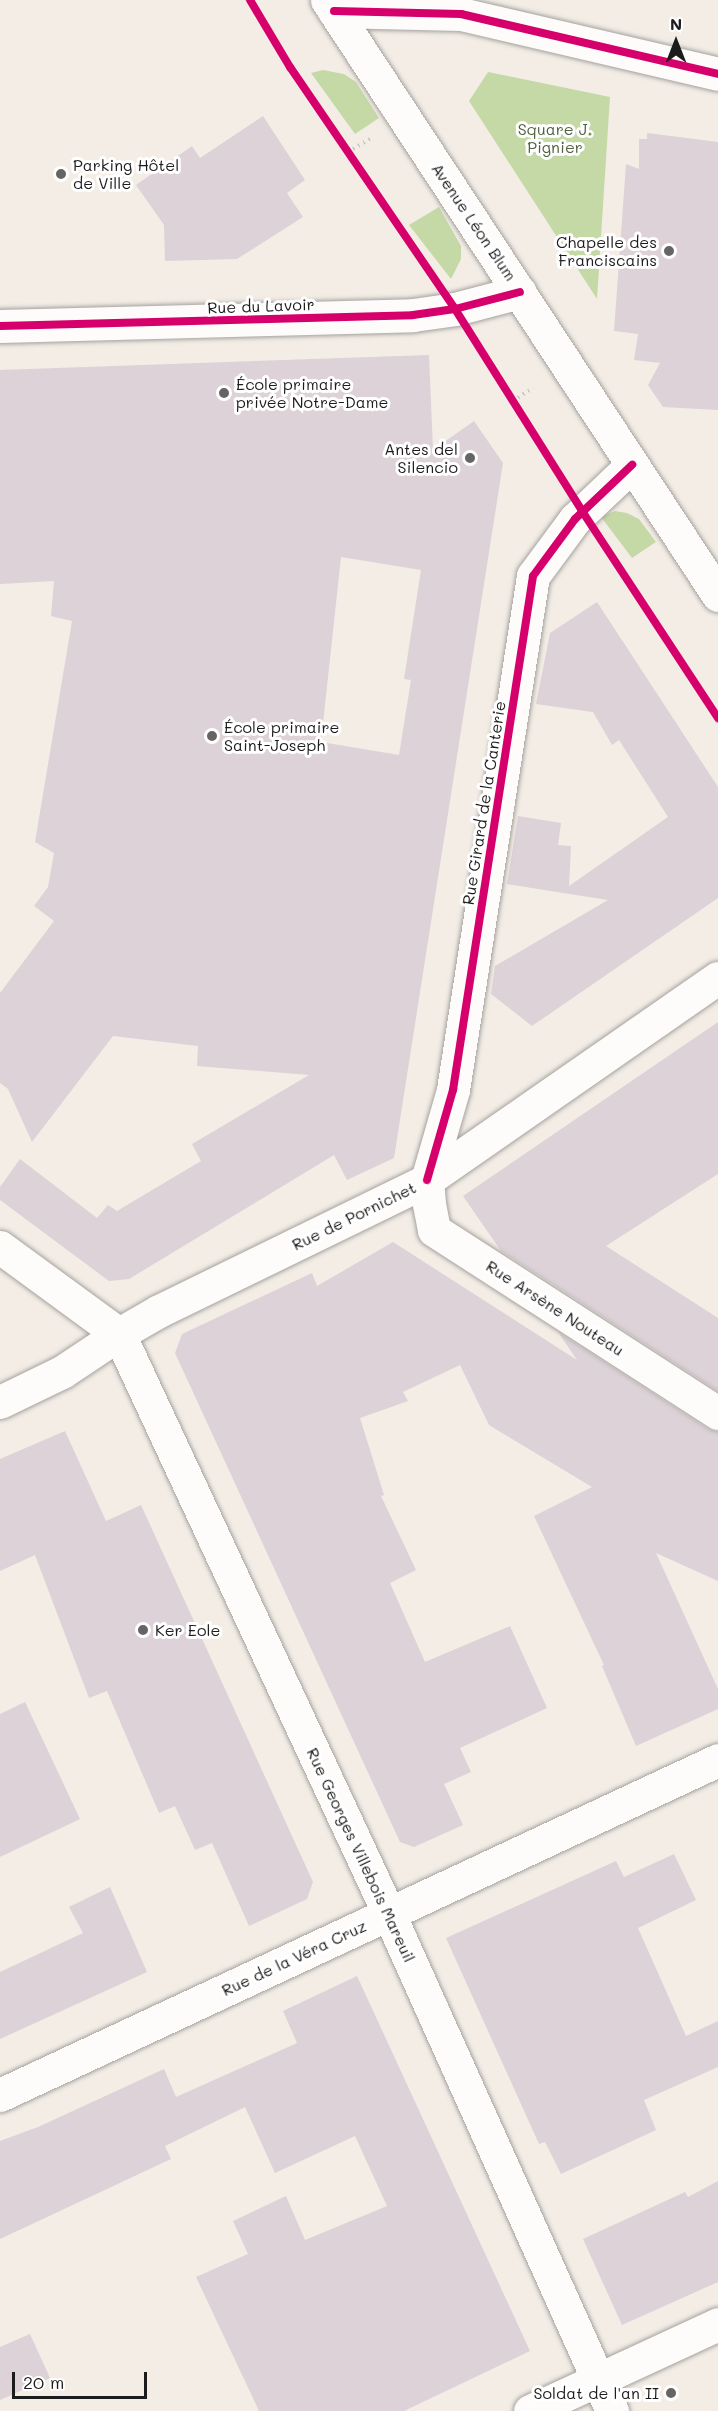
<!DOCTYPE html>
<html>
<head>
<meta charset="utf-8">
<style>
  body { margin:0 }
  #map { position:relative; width:718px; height:2411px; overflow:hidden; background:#f3ede6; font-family:Mali,sans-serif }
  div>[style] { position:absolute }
  .green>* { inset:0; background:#c5d9a7 }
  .building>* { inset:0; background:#dcd2d8 }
  .path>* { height:4px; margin-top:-2px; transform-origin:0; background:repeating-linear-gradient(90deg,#c9c8c7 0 1.5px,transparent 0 6px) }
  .roads { filter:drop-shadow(0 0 2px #a5a29e) drop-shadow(0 0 2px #a5a29e) }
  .minor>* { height:33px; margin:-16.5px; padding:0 16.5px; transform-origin:16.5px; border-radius:16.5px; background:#fdfcfb }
  .tertiary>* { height:33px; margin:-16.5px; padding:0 16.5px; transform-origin:16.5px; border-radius:16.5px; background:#fdfcfb }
  .cycleway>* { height:8px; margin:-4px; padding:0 4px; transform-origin:4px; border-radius:4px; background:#d6006c }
  .dots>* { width:16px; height:16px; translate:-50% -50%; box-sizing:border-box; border:3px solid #fff; border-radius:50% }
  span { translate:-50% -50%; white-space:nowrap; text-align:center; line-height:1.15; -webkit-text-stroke:6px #fff; paint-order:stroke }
  .park-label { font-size:16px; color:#50613f }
  .poi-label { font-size:16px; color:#1c1c1c }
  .left { translate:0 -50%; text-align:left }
  .right { translate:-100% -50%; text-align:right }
  .street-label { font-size:16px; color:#1c1c1c }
  .north { position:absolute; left:646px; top:12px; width:60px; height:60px; -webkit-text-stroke:4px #fff; paint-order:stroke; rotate:0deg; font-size:16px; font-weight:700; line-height:24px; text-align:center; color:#1c1c1c }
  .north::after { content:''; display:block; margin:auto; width:21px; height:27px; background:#1c1c1c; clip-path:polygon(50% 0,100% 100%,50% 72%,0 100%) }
  .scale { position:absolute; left:12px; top:2372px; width:135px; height:27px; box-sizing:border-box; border:3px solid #1c1c1c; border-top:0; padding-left:8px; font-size:18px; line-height:21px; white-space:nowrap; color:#1c1c1c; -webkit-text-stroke:4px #fff; paint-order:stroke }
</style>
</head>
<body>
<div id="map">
  <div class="green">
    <div style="clip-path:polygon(323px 70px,344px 74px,356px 82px,379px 118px,355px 134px,311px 73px)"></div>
    <div style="clip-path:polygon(488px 72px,610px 97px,597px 299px,469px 101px)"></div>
    <div style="clip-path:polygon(439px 207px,461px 246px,461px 259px,451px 279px,409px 225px)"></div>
    <div style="clip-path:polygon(615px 511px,627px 513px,639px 519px,656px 542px,632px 558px,601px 517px)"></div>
  </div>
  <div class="building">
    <div style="clip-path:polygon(263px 116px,305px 180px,287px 193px,303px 217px,237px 259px,165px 261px,164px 225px,136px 185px,192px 146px,200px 158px)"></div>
    <div style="clip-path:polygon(647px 133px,718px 142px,718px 410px,663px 407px,648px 385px,660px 363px,634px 360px,638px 334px,614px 331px,626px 164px,639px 169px,639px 139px,647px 139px)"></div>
    <div style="clip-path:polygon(evenodd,429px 355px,433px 450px,474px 421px,503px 463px,394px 1158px,347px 1180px,334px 1155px,129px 1279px,109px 1281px,0 1200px,0 1187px,20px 1159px,97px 1218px,108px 1205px,117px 1211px,201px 1161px,192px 1144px,309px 1075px,197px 1066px,198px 1046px,113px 1036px,32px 1142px,8px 1089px,0 1083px,0 993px,54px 921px,34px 906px,48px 887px,54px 853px,35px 842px,72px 621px,51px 616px,54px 581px,0 584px,0 370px,429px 355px,341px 557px,421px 570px,404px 679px,411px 680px,399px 755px,321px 742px,341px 557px)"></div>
    <div style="clip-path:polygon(597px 602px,718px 787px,718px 898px,532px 1026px,491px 994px,495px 966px,608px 900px,507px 884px,518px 816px,561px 823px,558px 845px,571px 846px,569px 886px,668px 817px,619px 740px,612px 745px,593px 712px,536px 704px,550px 633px)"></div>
    <div style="clip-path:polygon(718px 1022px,718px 1174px,606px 1246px,718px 1318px,718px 1391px,501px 1251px,463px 1196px)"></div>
    <div style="clip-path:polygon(393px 1242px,577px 1360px,558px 1332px,708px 1429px,718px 1432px,718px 1581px,656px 1553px,718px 1689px,718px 1709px,636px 1746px,602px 1666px,604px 1665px,534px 1516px,592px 1487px,489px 1425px,460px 1365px,403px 1392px,408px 1401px,360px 1418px,384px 1495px,381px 1496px,416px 1570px,390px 1583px,425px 1662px,510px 1626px,547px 1708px,460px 1748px,471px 1772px,444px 1784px,463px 1825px,414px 1847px,400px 1842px,175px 1353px,182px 1334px,312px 1273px,317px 1286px)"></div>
    <div style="clip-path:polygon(65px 1431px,106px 1521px,141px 1505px,313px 1882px,307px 1899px,249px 1926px,212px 1843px,195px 1850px,175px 1806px,159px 1813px,107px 1691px,89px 1698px,35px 1555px,0 1571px,0 1459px)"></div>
    <div style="clip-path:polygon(25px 1702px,80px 1819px,0 1857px,0 1714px)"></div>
    <div style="clip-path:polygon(674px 1854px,696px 1900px,638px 1928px,686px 2036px,718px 2021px,718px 2067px,644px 2100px,656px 2130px,561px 2174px,545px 2142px,539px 2144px,446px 1938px,616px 1861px,624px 1877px)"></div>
    <div style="clip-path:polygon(110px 1887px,147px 1972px,0 2039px,0 1972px,83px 1933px,69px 1907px)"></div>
    <div style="clip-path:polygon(357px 1976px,530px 2351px,404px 2411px,259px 2411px,196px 2277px,248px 2254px,233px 2221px,286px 2196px,305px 2240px,387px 2206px,355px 2136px,275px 2173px,245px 2107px,165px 2146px,171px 2159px,0 2239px,0 2141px,38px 2127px,164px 2069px,176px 2097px,297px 2043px,283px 2011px)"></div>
    <div style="clip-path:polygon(718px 2181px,718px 2282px,622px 2325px,583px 2239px,685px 2192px,688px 2197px)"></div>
    <div style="clip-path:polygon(30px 2334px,50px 2378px,0 2400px,0 2347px)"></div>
  </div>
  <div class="path">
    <div style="left:250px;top:0;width:78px;rotate:59.2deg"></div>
    <div style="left:290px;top:67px;width:247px;rotate:55.7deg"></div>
    <div style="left:348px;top:152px;width:27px;rotate:-31deg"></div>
    <div style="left:477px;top:346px;width:158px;rotate:57.4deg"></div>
    <div style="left:513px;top:401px;width:24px;rotate:-33deg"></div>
    <div style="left:605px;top:546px;width:206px;rotate:56.7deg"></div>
  </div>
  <div class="roads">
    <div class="minor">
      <div style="left:334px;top:11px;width:127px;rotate:1.4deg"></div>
      <div style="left:461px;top:14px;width:264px;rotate:13.1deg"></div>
      <div style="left:0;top:326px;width:413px;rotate:-1.5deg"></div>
      <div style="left:413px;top:315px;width:42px;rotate:-8.1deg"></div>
      <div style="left:455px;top:309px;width:67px;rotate:-14.7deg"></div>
      <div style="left:632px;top:465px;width:79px;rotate:136.5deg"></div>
      <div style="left:575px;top:519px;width:71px;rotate:126.4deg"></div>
      <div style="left:533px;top:576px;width:520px;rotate:98.85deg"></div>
      <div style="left:453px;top:1090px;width:94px;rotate:106.1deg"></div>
      <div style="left:427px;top:1180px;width:24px;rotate:85deg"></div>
      <div style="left:429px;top:1204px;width:26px;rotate:79deg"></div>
      <div style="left:434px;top:1230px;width:338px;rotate:32.8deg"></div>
      <div style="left:0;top:1247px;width:147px;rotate:36.2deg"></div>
      <div style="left:119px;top:1334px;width:640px;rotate:65.04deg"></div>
      <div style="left:389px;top:1914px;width:545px;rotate:65.83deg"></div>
      <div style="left:0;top:2095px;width:792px;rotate:-25.01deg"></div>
      <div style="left:530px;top:2411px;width:207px;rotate:-24.8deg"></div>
    </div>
    <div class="tertiary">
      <div style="left:327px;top:0;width:712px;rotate:56.69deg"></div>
      <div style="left:0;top:1402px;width:69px;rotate:-25.8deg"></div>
      <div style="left:62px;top:1372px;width:69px;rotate:-33.7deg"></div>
      <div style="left:119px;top:1334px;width:46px;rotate:-29.9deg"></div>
      <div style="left:159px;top:1311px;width:298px;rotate:-26deg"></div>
      <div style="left:427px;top:1180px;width:354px;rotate:-34.8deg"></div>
    </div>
  </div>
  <div class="cycleway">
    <div style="left:250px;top:0;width:78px;rotate:59.2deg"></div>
    <div style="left:290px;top:67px;width:293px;rotate:55.7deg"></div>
    <div style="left:455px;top:309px;width:239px;rotate:57.8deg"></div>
    <div style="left:582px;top:511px;width:248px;rotate:56.7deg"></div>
    <div style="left:334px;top:11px;width:127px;rotate:1.4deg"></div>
    <div style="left:461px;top:14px;width:264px;rotate:13.1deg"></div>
    <div style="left:0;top:326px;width:413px;rotate:-1.5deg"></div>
    <div style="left:413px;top:315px;width:42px;rotate:-8.1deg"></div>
    <div style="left:455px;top:309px;width:67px;rotate:-14.7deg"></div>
    <div style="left:427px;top:1180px;width:94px;rotate:-73.9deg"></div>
    <div style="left:453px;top:1090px;width:520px;rotate:-81.15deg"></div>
    <div style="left:533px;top:576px;width:71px;rotate:-53.6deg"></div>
    <div style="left:575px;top:519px;width:79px;rotate:-43.5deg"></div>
  </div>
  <div class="dots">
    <div style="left:61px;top:174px;background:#676563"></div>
    <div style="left:669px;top:251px;background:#676563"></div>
    <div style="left:224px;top:393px;background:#676563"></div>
    <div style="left:470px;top:458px;background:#676563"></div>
    <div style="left:212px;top:736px;background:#676563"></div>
    <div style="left:143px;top:1630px;background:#676563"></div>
    <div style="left:671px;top:2393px;background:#676563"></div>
  </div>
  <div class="park-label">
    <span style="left:555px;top:138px">Square J.<br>Pignier</span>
  </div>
  <div class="poi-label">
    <span class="left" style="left:73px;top:174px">Parking Hôtel<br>de Ville</span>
    <span class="right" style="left:657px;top:251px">Chapelle des<br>Franciscains</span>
    <span class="left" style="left:236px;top:393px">École primaire<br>privée Notre-Dame</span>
    <span class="right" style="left:458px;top:458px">Antes del<br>Silencio</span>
    <span class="left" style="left:224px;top:736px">École primaire<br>Saint-Joseph</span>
    <span class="left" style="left:155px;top:1630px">Ker Eole</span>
    <span class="right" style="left:659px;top:2393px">Soldat de l'an II</span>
  </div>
  <div class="street-label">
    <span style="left:474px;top:222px;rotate:56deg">Avenue Léon Blum</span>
    <span style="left:261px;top:306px;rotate:-2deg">Rue du Lavoir</span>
    <span style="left:484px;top:803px;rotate:-81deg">Rue Girard de la Canterie</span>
    <span style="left:354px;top:1216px;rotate:-26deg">Rue de Pornichet</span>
    <span style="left:555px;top:1308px;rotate:33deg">Rue Arsène Nouteau</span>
    <span style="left:361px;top:1855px;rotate:65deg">Rue Georges Villebois Mareuil</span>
    <span style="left:294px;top:1958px;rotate:-25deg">Rue de la Véra Cruz</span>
  </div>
  <div class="north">N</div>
  <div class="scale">20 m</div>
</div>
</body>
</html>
